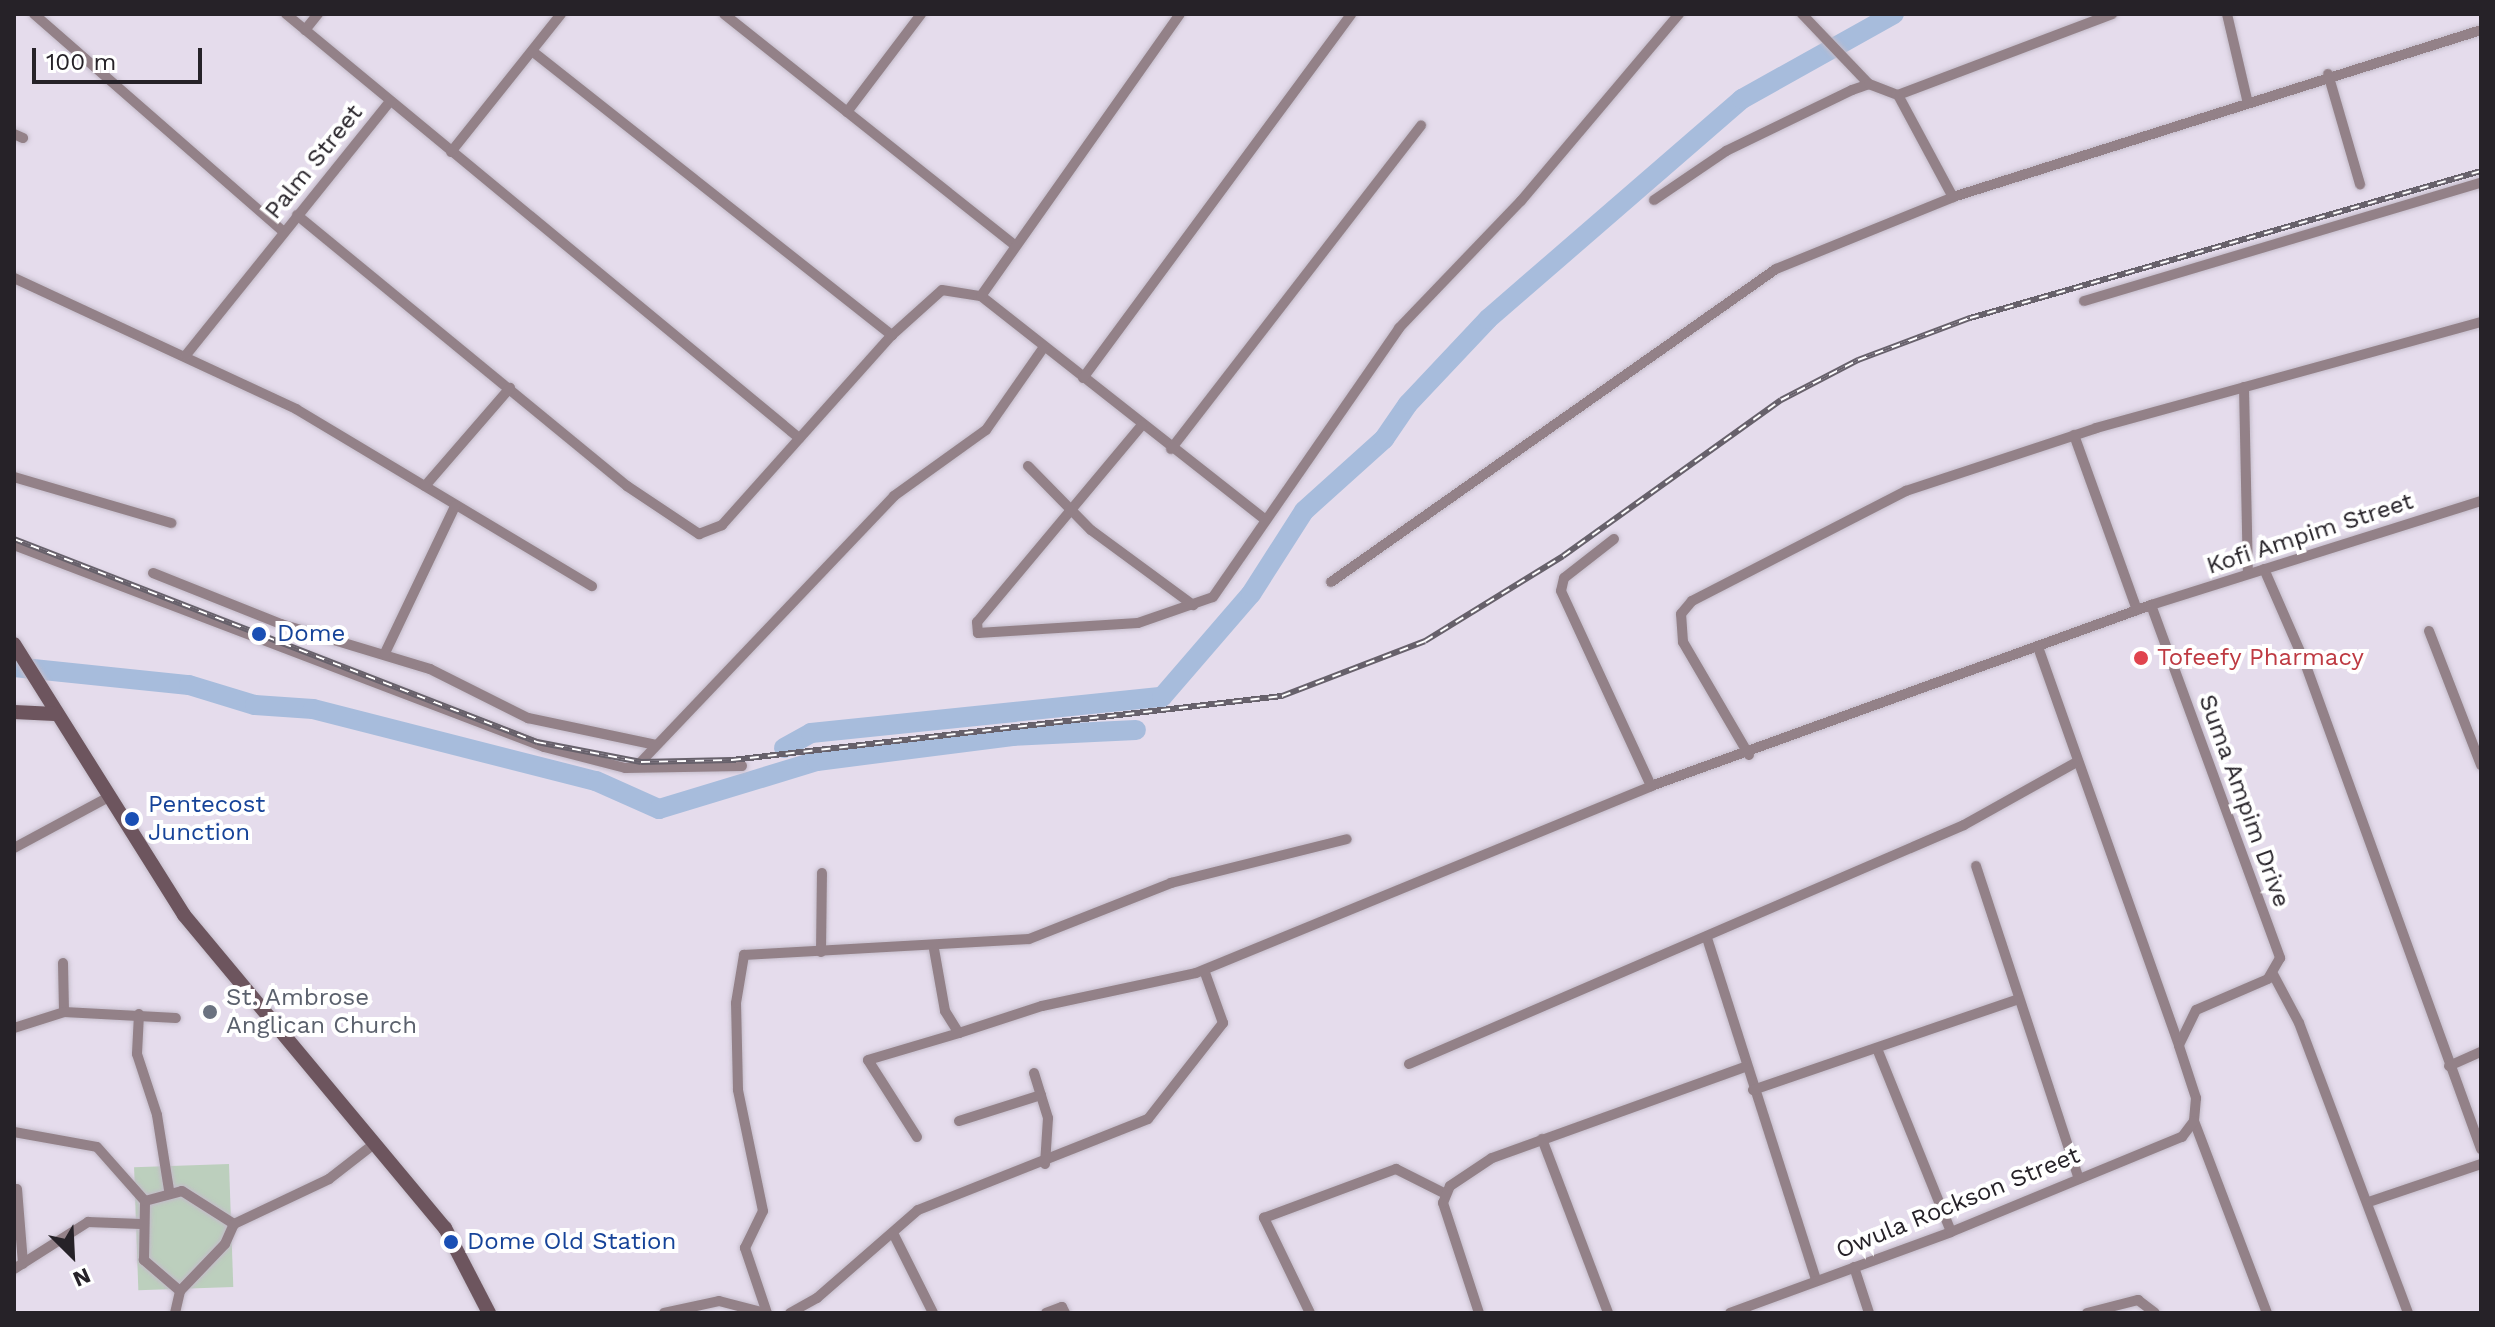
<!DOCTYPE html>
<html>
<head>
<meta charset="utf-8">
<style>
  body { margin:0 }
  #map { position:relative; width:2495px; height:1327px; overflow:hidden; background:#e5dcec; font-family:"Work Sans",sans-serif }
  div>[style] { position:absolute }
  .green>* { inset:0; background:#bccfbd; transform-origin:0 0 }
  .stream>* { height:3px; margin:-1.5px; padding:0 1.5px; transform-origin:1.5px; border-radius:1.5px; background:#a7bcdc }
  .river>* { height:20px; margin:-10px; padding:0 10px; transform-origin:10px; border-radius:10px; background:#a7bcdc }
  .roads { filter:drop-shadow(0 0 2px #c3bbc9) drop-shadow(0 0 2px #c3bbc9) }
  .street>* { height:10px; margin:-5px; padding:0 5px; transform-origin:5px; border-radius:5px; background:#938188 }
  .secondary>* { height:14px; margin:-7px; padding:0 7px; transform-origin:7px; border-radius:7px; background:#6d555e }
  .rail>* { height:6px; margin-top:-3px; transform-origin:0; background:repeating-linear-gradient(90deg,#fff 0 9px,#67616b 0 18px); box-sizing:border-box; border-block:2px solid #67616b }
  .dots>* { width:22px; height:22px; translate:-50% -50%; box-sizing:border-box; border:4px solid #fff; border-radius:50% }
  span { translate:-50% -50%; white-space:nowrap; text-align:center; line-height:1.15; -webkit-text-stroke:8px #fff; paint-order:stroke }
  .street-label { font-size:24px; color:#262228 }
  .transit-label { font-size:24px; color:#164399 }
  .left { translate:0 -50%; text-align:left }
  .health-label { font-size:24px; color:#be3a42 }
  .worship-label { font-size:24px; color:#5b616d }
  .frame { position:absolute; inset:0; border:16px solid #262228; pointer-events:none }
  .north { position:absolute; left:32px; top:1215px; width:80px; height:80px; -webkit-text-stroke:6px #fff; paint-order:stroke; rotate:156deg; font-size:22px; font-weight:700; line-height:32px; text-align:center; color:#262228 }
  .north::after { content:''; display:block; margin:auto; width:28px; height:36px; background:#262228; clip-path:polygon(50% 0,100% 100%,50% 72%,0 100%) }
  .scale { position:absolute; left:32px; top:48px; width:170px; height:36px; box-sizing:border-box; border:4px solid #262228; border-top:0; padding-left:10px; font-size:24px; line-height:28px; white-space:nowrap; color:#262228; -webkit-text-stroke:6px #fff; paint-order:stroke }
</style>
</head>
<body>
<div id="map">
  <div class="green">
    <div style="left:229px;top:1164px;width:123px;height:95px;rotate:88deg"></div>
  </div>
  <div class="stream">
    <div style="left:776px;top:765px;width:10px;rotate:53deg"></div>
  </div>
  <div class="river">
    <div style="left:14px;top:667px;width:176px;rotate:5.9deg"></div>
    <div style="left:189px;top:685px;width:69px;rotate:16.9deg"></div>
    <div style="left:255px;top:705px;width:58px;rotate:3.9deg"></div>
    <div style="left:313px;top:709px;width:292px;rotate:14.3deg"></div>
    <div style="left:596px;top:781px;width:69px;rotate:24deg"></div>
    <div style="left:659px;top:809px;width:165px;rotate:-16.9deg"></div>
    <div style="left:817px;top:761px;width:197px;rotate:-7.3deg"></div>
    <div style="left:1012px;top:736px;width:124px;rotate:-2.8deg"></div>
    <div style="left:784px;top:748px;width:31px;rotate:-29deg"></div>
    <div style="left:811px;top:733px;width:353px;rotate:-5.9deg"></div>
    <div style="left:1162px;top:697px;width:136px;rotate:-49.2deg"></div>
    <div style="left:1251px;top:594px;width:98px;rotate:-57.4deg"></div>
    <div style="left:1304px;top:511px;width:108px;rotate:-42deg"></div>
    <div style="left:1384px;top:439px;width:42px;rotate:-55.6deg"></div>
    <div style="left:1408px;top:404px;width:117px;rotate:-46.7deg"></div>
    <div style="left:1488px;top:319px;width:336px;rotate:-40.9deg"></div>
    <div style="left:1742px;top:99px;width:174px;rotate:-29.2deg"></div>
  </div>
  <div class="roads">
    <div class="street">
      <div style="left:34px;top:14px;width:330px;rotate:41.1deg"></div>
      <div style="left:286px;top:14px;width:666px;rotate:39.57deg"></div>
      <div style="left:724px;top:14px;width:371px;rotate:38.5deg"></div>
      <div style="left:1802px;top:14px;width:97px;rotate:46.3deg"></div>
      <div style="left:2227px;top:14px;width:87px;rotate:76.8deg"></div>
      <div style="left:305px;top:30px;width:21px;rotate:-51deg"></div>
      <div style="left:532px;top:51px;width:459px;rotate:38.3deg"></div>
      <div style="left:2328px;top:74px;width:115px;rotate:73.8deg"></div>
      <div style="left:1898px;top:95px;width:116px;rotate:61.7deg"></div>
      <div style="left:847px;top:112px;width:123px;rotate:-52.9deg"></div>
      <div style="left:14px;top:134px;width:10px;rotate:24deg"></div>
      <div style="left:451px;top:152px;width:176px;rotate:-51.4deg"></div>
      <div style="left:1654px;top:200px;width:87px;rotate:-34.2deg"></div>
      <div style="left:1726px;top:151px;width:140px;rotate:-25.8deg"></div>
      <div style="left:1852px;top:90px;width:18px;rotate:-19deg"></div>
      <div style="left:1869px;top:84px;width:31px;rotate:21deg"></div>
      <div style="left:1898px;top:95px;width:229px;rotate:-20.7deg"></div>
      <div style="left:297px;top:215px;width:427px;rotate:39.4deg"></div>
      <div style="left:627px;top:486px;width:87px;rotate:33.7deg"></div>
      <div style="left:699px;top:534px;width:25px;rotate:-21deg"></div>
      <div style="left:722px;top:525px;width:255px;rotate:-48.2deg"></div>
      <div style="left:892px;top:335px;width:67px;rotate:-42deg"></div>
      <div style="left:942px;top:290px;width:39px;rotate:9deg"></div>
      <div style="left:981px;top:296px;width:359px;rotate:38.2deg"></div>
      <div style="left:14px;top:278px;width:311px;rotate:24.9deg"></div>
      <div style="left:296px;top:409px;width:345px;rotate:30.9deg"></div>
      <div style="left:981px;top:296px;width:345px;rotate:-54.8deg"></div>
      <div style="left:2084px;top:301px;width:414px;rotate:-16.6deg"></div>
      <div style="left:186px;top:355px;width:326px;rotate:-51.2deg"></div>
      <div style="left:1083px;top:378px;width:452px;rotate:-53.6deg"></div>
      <div style="left:2244px;top:387px;width:187px;rotate:88.8deg"></div>
      <div style="left:1142px;top:425px;width:257px;rotate:129.9deg"></div>
      <div style="left:977px;top:622px;width:11px;rotate:85deg"></div>
      <div style="left:978px;top:633px;width:160px;rotate:-3.6deg"></div>
      <div style="left:1138px;top:623px;width:79px;rotate:-19.1deg"></div>
      <div style="left:1213px;top:597px;width:327px;rotate:-55.3deg"></div>
      <div style="left:1399px;top:328px;width:176px;rotate:-46.2deg"></div>
      <div style="left:1521px;top:201px;width:245px;rotate:-49.8deg"></div>
      <div style="left:2074px;top:435px;width:186px;rotate:70.2deg"></div>
      <div style="left:1171px;top:449px;width:409px;rotate:-52.3deg"></div>
      <div style="left:1028px;top:466px;width:90px;rotate:45.5deg"></div>
      <div style="left:1091px;top:530px;width:127px;rotate:36.3deg"></div>
      <div style="left:14px;top:477px;width:164px;rotate:16.3deg"></div>
      <div style="left:425px;top:486px;width:130px;rotate:-49.1deg"></div>
      <div style="left:1614px;top:539px;width:63px;rotate:142deg"></div>
      <div style="left:1564px;top:578px;width:13px;rotate:103deg"></div>
      <div style="left:1561px;top:591px;width:215px;rotate:65.2deg"></div>
      <div style="left:14px;top:545px;width:567px;rotate:20.86deg"></div>
      <div style="left:544px;top:747px;width:84px;rotate:14.5deg"></div>
      <div style="left:625px;top:768px;width:117px;rotate:-1deg"></div>
      <div style="left:2264px;top:569px;width:103px;rotate:66.4deg"></div>
      <div style="left:2305px;top:663px;width:517px;rotate:70.09deg"></div>
      <div style="left:153px;top:573px;width:138px;rotate:21.7deg"></div>
      <div style="left:281px;top:624px;width:156px;rotate:16.8deg"></div>
      <div style="left:430px;top:669px;width:110px;rotate:26.6deg"></div>
      <div style="left:528px;top:718px;width:131px;rotate:11.9deg"></div>
      <div style="left:1331px;top:582px;width:544px;rotate:-35.12deg"></div>
      <div style="left:1776px;top:269px;width:191px;rotate:-22.1deg"></div>
      <div style="left:1953px;top:197px;width:554px;rotate:-17.55deg"></div>
      <div style="left:2151px;top:605px;width:376px;rotate:69.9deg"></div>
      <div style="left:2280px;top:958px;width:24px;rotate:120deg"></div>
      <div style="left:2268px;top:979px;width:78px;rotate:156.7deg"></div>
      <div style="left:2196px;top:1010px;width:37px;rotate:116deg"></div>
      <div style="left:2429px;top:631px;width:144px;rotate:68.8deg"></div>
      <div style="left:2038px;top:647px;width:423px;rotate:70.5deg"></div>
      <div style="left:2179px;top:1046px;width:55px;rotate:71.9deg"></div>
      <div style="left:2196px;top:1098px;width:23px;rotate:95deg"></div>
      <div style="left:2194px;top:1121px;width:205px;rotate:69.2deg"></div>
      <div style="left:385px;top:653px;width:163px;rotate:-64.5deg"></div>
      <div style="left:1749px;top:755px;width:131px;rotate:-120.3deg"></div>
      <div style="left:1683px;top:642px;width:28px;rotate:-94deg"></div>
      <div style="left:1681px;top:614px;width:17px;rotate:-50deg"></div>
      <div style="left:1692px;top:601px;width:241px;rotate:-27.2deg"></div>
      <div style="left:1906px;top:491px;width:200px;rotate:-18.3deg"></div>
      <div style="left:2096px;top:428px;width:399px;rotate:-15.4deg"></div>
      <div style="left:638px;top:765px;width:371px;rotate:-46.4deg"></div>
      <div style="left:894px;top:496px;width:113px;rotate:-35.7deg"></div>
      <div style="left:986px;top:430px;width:101px;rotate:-55.1deg"></div>
      <div style="left:14px;top:848px;width:106px;rotate:-28.3deg"></div>
      <div style="left:1976px;top:866px;width:326px;rotate:71.8deg"></div>
      <div style="left:1707px;top:938px;width:359px;rotate:72.3deg"></div>
      <div style="left:934px;top:949px;width:63px;rotate:79.9deg"></div>
      <div style="left:945px;top:1011px;width:26px;rotate:58deg"></div>
      <div style="left:959px;top:1033px;width:87px;rotate:-18deg"></div>
      <div style="left:1042px;top:1006px;width:157px;rotate:-12.1deg"></div>
      <div style="left:1196px;top:973px;width:492px;rotate:-22.3deg"></div>
      <div style="left:1651px;top:786px;width:532px;rotate:-19.9deg"></div>
      <div style="left:2151px;top:605px;width:346px;rotate:-17.5deg"></div>
      <div style="left:821px;top:952px;width:79px;rotate:-89.3deg"></div>
      <div style="left:63px;top:963px;width:49px;rotate:88.8deg"></div>
      <div style="left:2273px;top:974px;width:55px;rotate:62deg"></div>
      <div style="left:2299px;top:1023px;width:310px;rotate:69.4deg"></div>
      <div style="left:139px;top:1014px;width:40px;rotate:92.9deg"></div>
      <div style="left:137px;top:1054px;width:64px;rotate:71.8deg"></div>
      <div style="left:157px;top:1115px;width:76px;rotate:80.9deg"></div>
      <div style="left:14px;top:1028px;width:52px;rotate:-17.7deg"></div>
      <div style="left:64px;top:1012px;width:112px;rotate:3.1deg"></div>
      <div style="left:1878px;top:1051px;width:195px;rotate:68deg"></div>
      <div style="left:1409px;top:1064px;width:604px;rotate:-23.3deg"></div>
      <div style="left:1964px;top:825px;width:127px;rotate:-29.2deg"></div>
      <div style="left:2449px;top:1066px;width:35px;rotate:-24deg"></div>
      <div style="left:1034px;top:1073px;width:47px;rotate:72.7deg"></div>
      <div style="left:1048px;top:1118px;width:46px;rotate:93.7deg"></div>
      <div style="left:1753px;top:1090px;width:278px;rotate:-18.9deg"></div>
      <div style="left:959px;top:1121px;width:86px;rotate:-17.6deg"></div>
      <div style="left:14px;top:1132px;width:84px;rotate:10.2deg"></div>
      <div style="left:97px;top:1147px;width:72px;rotate:48.4deg"></div>
      <div style="left:917px;top:1137px;width:91px;rotate:-122.5deg"></div>
      <div style="left:868px;top:1060px;width:95px;rotate:-16.5deg"></div>
      <div style="left:1542px;top:1139px;width:186px;rotate:69.2deg"></div>
      <div style="left:17px;top:1189px;width:75px;rotate:85.4deg"></div>
      <div style="left:2369px;top:1202px;width:118px;rotate:-18.7deg"></div>
      <div style="left:893px;top:1233px;width:89px;rotate:63.4deg"></div>
      <div style="left:1854px;top:1267px;width:48px;rotate:71.9deg"></div>
      <div style="left:14px;top:1269px;width:88px;rotate:-32.4deg"></div>
      <div style="left:88px;top:1222px;width:53px;rotate:2.2deg"></div>
      <div style="left:180px;top:1291px;width:48px;rotate:-139.3deg"></div>
      <div style="left:144px;top:1260px;width:59px;rotate:-89deg"></div>
      <div style="left:145px;top:1201px;width:38px;rotate:-15deg"></div>
      <div style="left:182px;top:1191px;width:62px;rotate:32.4deg"></div>
      <div style="left:175px;top:1313px;width:23px;rotate:-77deg"></div>
      <div style="left:180px;top:1291px;width:65px;rotate:-46.2deg"></div>
      <div style="left:225px;top:1244px;width:22px;rotate:-66deg"></div>
      <div style="left:234px;top:1224px;width:105px;rotate:-25.3deg"></div>
      <div style="left:329px;top:1179px;width:57px;rotate:-37.9deg"></div>
      <div style="left:664px;top:1313px;width:56px;rotate:-12.3deg"></div>
      <div style="left:719px;top:1301px;width:48px;rotate:14.6deg"></div>
      <div style="left:767px;top:1313px;width:69px;rotate:-108.7deg"></div>
      <div style="left:745px;top:1248px;width:41px;rotate:-64.1deg"></div>
      <div style="left:763px;top:1211px;width:124px;rotate:-101.7deg"></div>
      <div style="left:738px;top:1090px;width:87px;rotate:-91.3deg"></div>
      <div style="left:736px;top:1003px;width:49px;rotate:-80.5deg"></div>
      <div style="left:744px;top:955px;width:285px;rotate:-3.2deg"></div>
      <div style="left:1029px;top:939px;width:153px;rotate:-21.5deg"></div>
      <div style="left:1171px;top:883px;width:181px;rotate:-14deg"></div>
      <div style="left:790px;top:1313px;width:31px;rotate:-29deg"></div>
      <div style="left:817px;top:1298px;width:134px;rotate:-41.1deg"></div>
      <div style="left:918px;top:1210px;width:247px;rotate:-21.6deg"></div>
      <div style="left:1148px;top:1119px;width:122px;rotate:-52deg"></div>
      <div style="left:1223px;top:1023px;width:56px;rotate:-109.7deg"></div>
      <div style="left:1046px;top:1313px;width:17px;rotate:-21deg"></div>
      <div style="left:1062px;top:1307px;width:7px;rotate:63deg"></div>
      <div style="left:1310px;top:1313px;width:106px;rotate:-115.8deg"></div>
      <div style="left:1264px;top:1218px;width:141px;rotate:-20.4deg"></div>
      <div style="left:1396px;top:1169px;width:54px;rotate:26.6deg"></div>
      <div style="left:1479px;top:1313px;width:116px;rotate:-108.1deg"></div>
      <div style="left:1443px;top:1203px;width:18px;rotate:-68deg"></div>
      <div style="left:1450px;top:1186px;width:50px;rotate:-33.7deg"></div>
      <div style="left:1492px;top:1158px;width:271px;rotate:-19.8deg"></div>
      <div style="left:1730px;top:1313px;width:235px;rotate:-20.1deg"></div>
      <div style="left:1951px;top:1232px;width:250px;rotate:-22.4deg"></div>
      <div style="left:2182px;top:1137px;width:20px;rotate:-53deg"></div>
      <div style="left:2087px;top:1313px;width:53px;rotate:-14.3deg"></div>
      <div style="left:2138px;top:1300px;width:21px;rotate:37deg"></div>
    </div>
    <div class="secondary">
      <div style="left:14px;top:644px;width:320px;rotate:57.9deg"></div>
      <div style="left:184px;top:915px;width:408px;rotate:50.2deg"></div>
      <div style="left:445px;top:1228px;width:96px;rotate:62.6deg"></div>
      <div style="left:14px;top:712px;width:41px;rotate:2.8deg"></div>
    </div>
  </div>
  <div class="rail">
    <div style="left:14px;top:539px;width:561px;rotate:21.21deg"></div>
    <div style="left:537px;top:742px;width:106px;rotate:10.9deg"></div>
    <div style="left:641px;top:762px;width:91px;rotate:-1.3deg"></div>
    <div style="left:732px;top:760px;width:554px;rotate:-6.64deg"></div>
    <div style="left:1282px;top:696px;width:153px;rotate:-21deg"></div>
    <div style="left:1425px;top:641px;width:162px;rotate:-31.6deg"></div>
    <div style="left:1563px;top:556px;width:268px;rotate:-35.6deg"></div>
    <div style="left:1781px;top:400px;width:87px;rotate:-27.5deg"></div>
    <div style="left:1858px;top:360px;width:120px;rotate:-20.6deg"></div>
    <div style="left:1970px;top:318px;width:532px;rotate:-16.05deg"></div>
  </div>
  <div class="dots">
    <div style="left:259px;top:634px;background:#1a4fb4"></div>
    <div style="left:2141px;top:658px;background:#e0444e"></div>
    <div style="left:132px;top:819px;background:#1a4fb4"></div>
    <div style="left:210px;top:1012px;background:#6b7280"></div>
    <div style="left:451px;top:1242px;background:#1a4fb4"></div>
  </div>
  <div class="street-label">
    <span style="left:314px;top:162px;rotate:-51deg">Palm Street</span>
    <span style="left:2310px;top:534px;rotate:-18deg">Kofi Ampim Street</span>
    <span style="left:2244px;top:801px;rotate:70deg">Suma Ampim Drive</span>
    <span style="left:1958px;top:1203px;rotate:-22deg">Owula Rockson Street</span>
  </div>
  <div class="transit-label">
    <span class="left" style="left:277px;top:634px">Dome</span>
    <span class="left" style="left:148px;top:819px">Pentecost<br>Junction</span>
    <span class="left" style="left:467px;top:1242px">Dome Old Station</span>
  </div>
  <div class="health-label">
    <span class="left" style="left:2157px;top:658px">Tofeefy Pharmacy</span>
  </div>
  <div class="worship-label">
    <span class="left" style="left:226px;top:1012px">St. Ambrose<br>Anglican Church</span>
  </div>
  <div class="frame"></div>
  <div class="north">N</div>
  <div class="scale">100 m</div>
</div>
</body>
</html>
